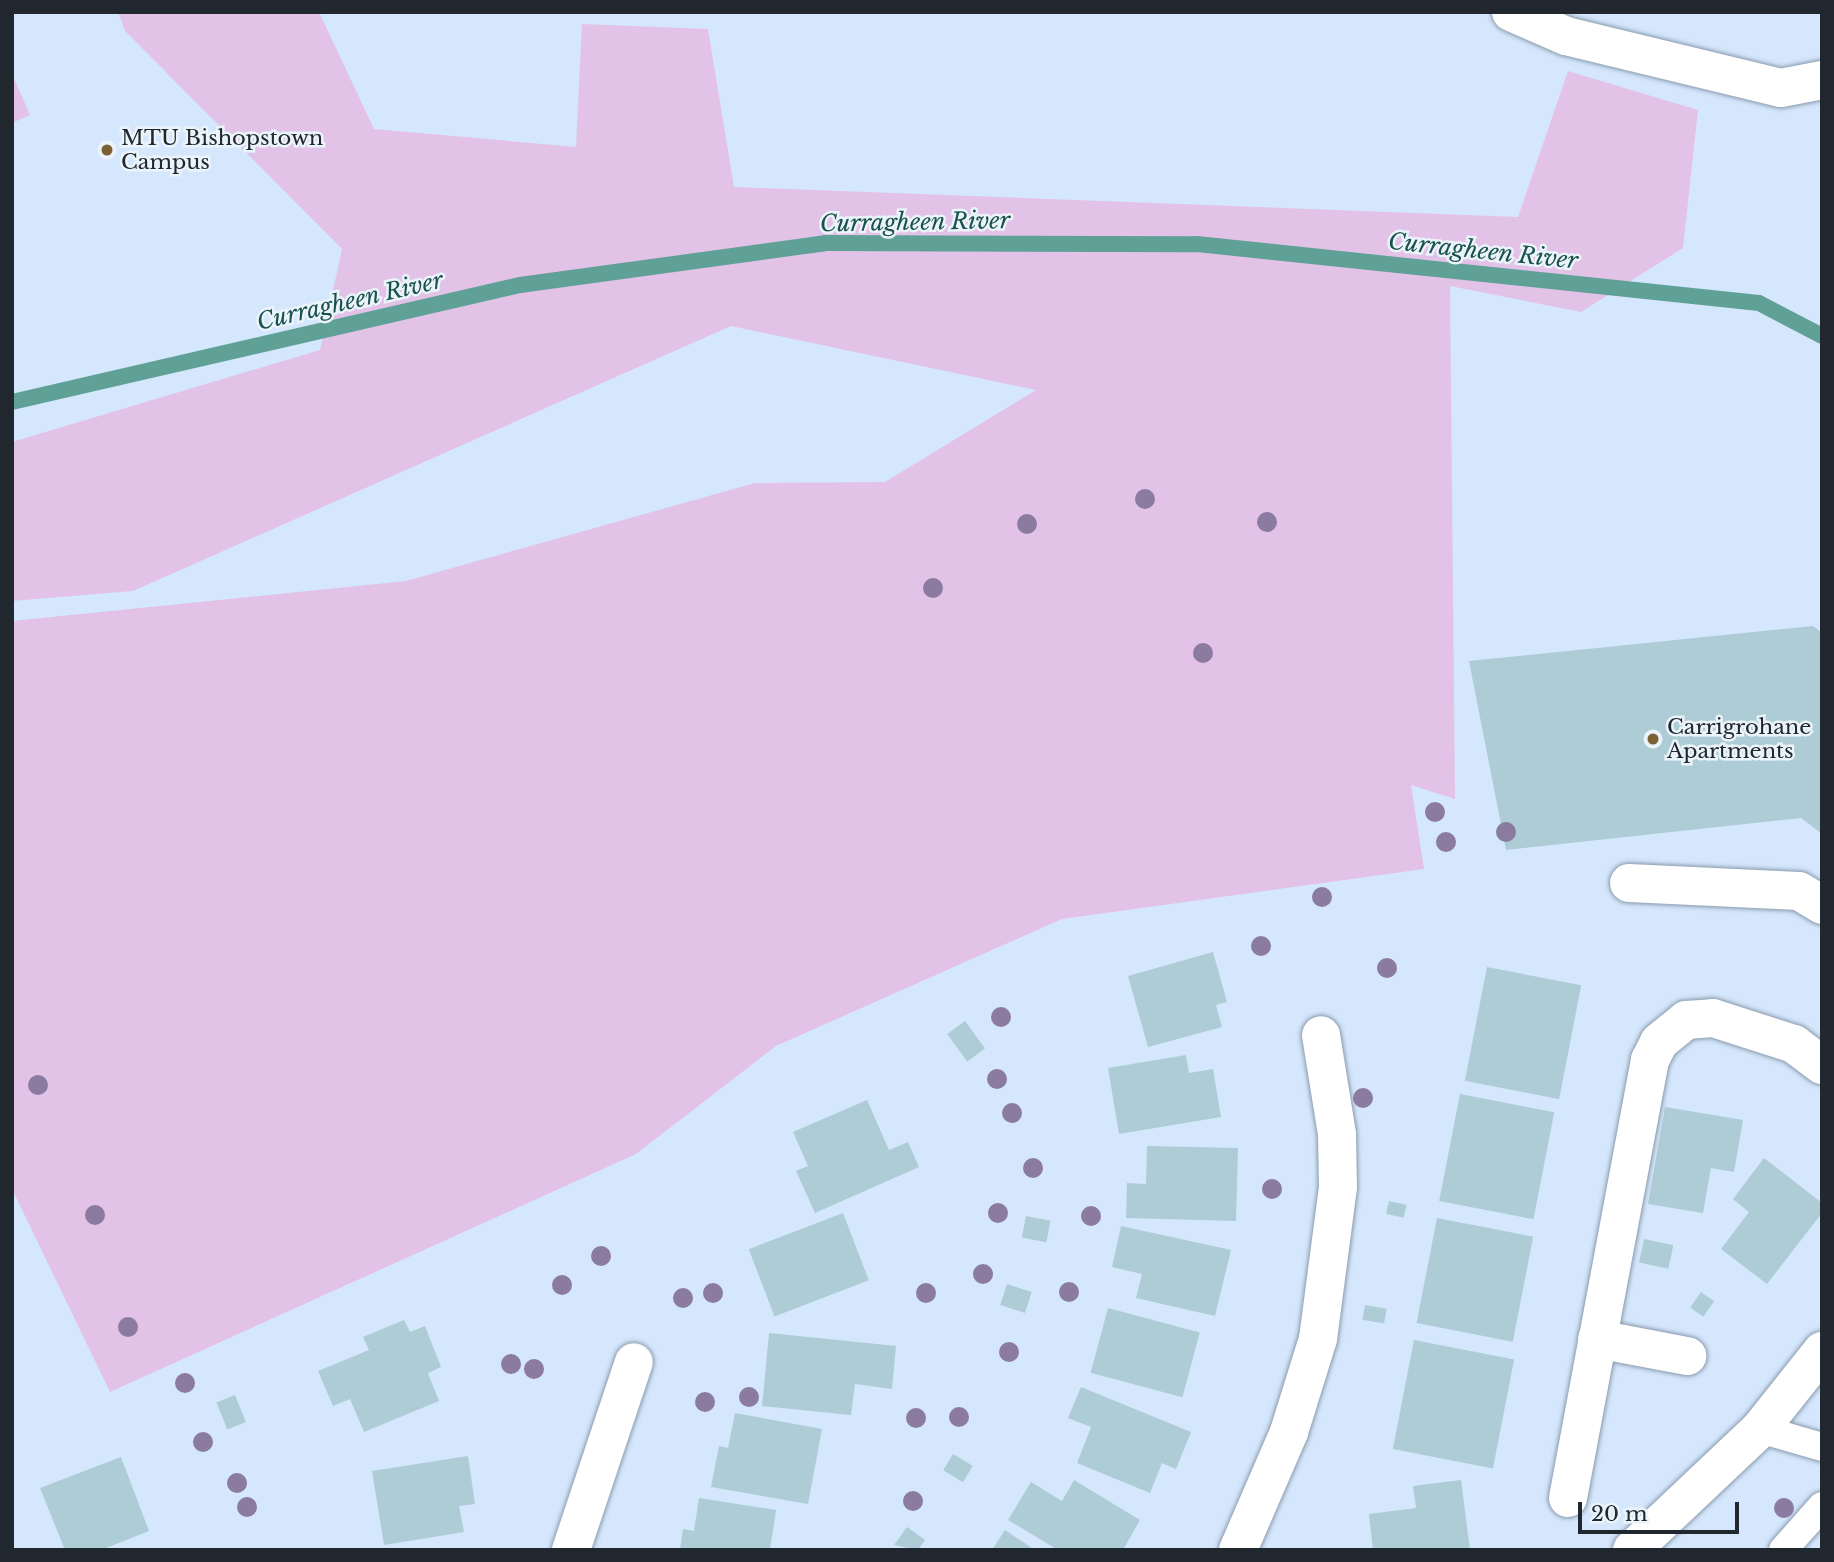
<!DOCTYPE html>
<html>
<head>
<meta charset="utf-8">
<style>
  body { margin:0 }
  #map { position:relative; width:1834px; height:1562px; overflow:hidden; background:#d5e7fc; font-family:"Libre Baskerville",serif }
  div>[style] { position:absolute }
  .green>* { inset:0; background:#e3c2e8 }
  .stream>* { height:16px; margin:-8px; padding:0 8px; transform-origin:8px; border-radius:8px; background:#60a197 }
  .building>* { inset:0; background:#aeccd5; transform-origin:0 0 }
  .roads { filter:drop-shadow(0 0 2px #8a9bae) drop-shadow(0 0 2px #8a9bae) }
  .service>* { height:28px; margin:-14px; padding:0 14px; transform-origin:14px; border-radius:14px; background:#fff }
  .minor>* { height:38px; margin:-19px; padding:0 19px; transform-origin:19px; border-radius:19px; background:#fff }
  .secondary>* { height:38px; margin:-19px; padding:0 19px; transform-origin:19px; border-radius:19px; background:#fff }
  .trees>* { width:20px; height:20px; margin:-10px; border-radius:50%; background:#8b7ba0 }
  .dots>* { width:19px; height:19px; translate:-50% -50%; box-sizing:border-box; border:4px solid #ebf3fb; border-radius:50% }
  span { translate:-50% -50%; white-space:nowrap; text-align:center; line-height:1.15; -webkit-text-stroke:5px #ebf3fb; paint-order:stroke }
  .poi-label { font-size:21px; color:#20272f }
  .left { translate:0 -50%; text-align:left }
  .water-label { font-size:23px; color:#19514b; font-style:italic }
  .frame { position:absolute; inset:0; border:14px solid #20272f; pointer-events:none }
  .scale { position:absolute; left:1578px; top:1502px; width:161px; height:32px; box-sizing:border-box; border:4px solid #20272f; border-top:0; padding-left:9px; font-size:21px; line-height:24px; white-space:nowrap; color:#20272f; -webkit-text-stroke:5px #ebf3fb; paint-order:stroke }
</style>
</head>
<body>
<div id="map">
  <div class="green">
    <div style="clip-path:polygon(118px 12px,319px 12px,374px 129px,576px 147px,582px 24px,708px 29px,734px 187px,1518px 217px,1568px 71px,1698px 110px,1683px 248px,1581px 312px,1450px 286px,1455px 799px,1411px 785px,1424px 869px,1062px 919px,776px 1046px,636px 1154px,110px 1392px,12px 1189px,12px 621px,406px 581px,755px 483px,885px 482px,1036px 390px,731px 326px,133px 591px,12px 601px,12px 442px,320px 350px,342px 249px,125px 31px)"></div>
    <div style="clip-path:polygon(12px 74px,30px 115px,12px 123px)"></div>
  </div>
  <div class="stream">
    <div style="left:12px;top:402px;width:521px;rotate:-12.97deg"></div>
    <div style="left:520px;top:285px;width:308px;rotate:-7.8deg"></div>
    <div style="left:825px;top:243px;width:372px;rotate:0.2deg"></div>
    <div style="left:1197px;top:244px;width:565px;rotate:5.99deg"></div>
    <div style="left:1759px;top:303px;width:71px;rotate:27.6deg"></div>
  </div>
  <div class="building">
    <div style="clip-path:polygon(1813px 626px,1822px 633px,1822px 834px,1801px 818px,1506px 850px,1469px 661px)"></div>
    <div style="clip-path:polygon(1213px 952px,1227px 1002px,1216px 1005px,1222px 1027px,1148px 1047px,1128px 976px)"></div>
    <div style="left:1487px;top:967px;width:96px;height:116px;rotate:11deg"></div>
    <div style="left:965px;top:1021px;width:34px;height:22px;rotate:54deg"></div>
    <div style="clip-path:polygon(1186px 1055px,1189px 1073px,1213px 1069px,1221px 1117px,1119px 1134px,1108px 1068px)"></div>
    <div style="left:1460px;top:1094px;width:96px;height:109px;rotate:11deg"></div>
    <div style="clip-path:polygon(867px 1100px,889px 1150px,908px 1142px,919px 1167px,815px 1213px,796px 1171px,808px 1166px,793px 1132px)"></div>
    <div style="clip-path:polygon(1665px 1107px,1743px 1120px,1734px 1172px,1711px 1168px,1703px 1213px,1648px 1204px)"></div>
    <div style="clip-path:polygon(1147px 1146px,1238px 1148px,1236px 1221px,1126px 1218px,1127px 1183px,1146px 1184px)"></div>
    <div style="clip-path:polygon(1764px 1158px,1822px 1203px,1822px 1213px,1767px 1284px,1721px 1249px,1749px 1212px,1733px 1199px)"></div>
    <div style="left:1389px;top:1201px;width:18px;height:13px;rotate:13deg"></div>
    <div style="left:843px;top:1213px;width:72px;height:101px;rotate:69deg"></div>
    <div style="left:1026px;top:1216px;width:25px;height:22px;rotate:11deg"></div>
    <div style="left:1437px;top:1218px;width:98px;height:107px;rotate:11deg"></div>
    <div style="clip-path:polygon(1121px 1226px,1231px 1250px,1215px 1316px,1136px 1298px,1142px 1274px,1112px 1267px)"></div>
    <div style="left:1644px;top:1239px;width:30px;height:24px;rotate:12deg"></div>
    <div style="left:1007px;top:1284px;width:26px;height:22px;rotate:18deg"></div>
    <div style="left:1701px;top:1292px;width:16px;height:19px;rotate:35deg"></div>
    <div style="left:1365px;top:1305px;width:22px;height:15px;rotate:10deg"></div>
    <div style="left:1108px;top:1308px;width:95px;height:67px;rotate:15deg"></div>
    <div style="clip-path:polygon(404px 1320px,410px 1332px,425px 1326px,441px 1367px,428px 1373px,439px 1401px,364px 1432px,350px 1399px,333px 1406px,318px 1371px,369px 1350px,363px 1337px)"></div>
    <div style="clip-path:polygon(769px 1333px,896px 1346px,892px 1389px,855px 1384px,851px 1415px,762px 1406px)"></div>
    <div style="left:1414px;top:1340px;width:102px;height:111px;rotate:11deg"></div>
    <div style="clip-path:polygon(1081px 1387px,1191px 1432px,1176px 1469px,1162px 1463px,1150px 1493px,1077px 1463px,1091px 1427px,1068px 1418px)"></div>
    <div style="left:235px;top:1395px;width:29px;height:20px;rotate:68deg"></div>
    <div style="clip-path:polygon(735px 1413px,822px 1429px,808px 1504px,711px 1487px,719px 1446px,728px 1448px)"></div>
    <div style="left:953px;top:1454px;width:23px;height:19px;rotate:31deg"></div>
    <div style="clip-path:polygon(468px 1456px,475px 1504px,459px 1506px,464px 1532px,384px 1545px,372px 1471px)"></div>
    <div style="clip-path:polygon(121px 1457px,149px 1531px,101px 1550px,65px 1550px,40px 1488px)"></div>
    <div style="clip-path:polygon(1074px 1480px,1140px 1520px,1123px 1550px,1058px 1550px,1008px 1520px,1031px 1482px,1062px 1501px)"></div>
    <div style="clip-path:polygon(1461px 1480px,1470px 1550px,1373px 1550px,1369px 1514px,1416px 1508px,1413px 1486px)"></div>
    <div style="clip-path:polygon(699px 1498px,776px 1510px,770px 1550px,680px 1550px,683px 1529px,694px 1531px)"></div>
    <div style="clip-path:polygon(907px 1527px,925px 1540px,918px 1550px,894px 1545px)"></div>
    <div style="clip-path:polygon(1005px 1530px,1035px 1550px,992px 1550px)"></div>
  </div>
  <div class="roads">
    <div class="service">
      <div style="left:1760px;top:1429px;width:65px;rotate:16.2deg"></div>
      <div style="left:1783px;top:1550px;width:59px;rotate:-48.4deg"></div>
    </div>
    <div class="minor">
      <div style="left:1511px;top:12px;width:60px;rotate:23.6deg"></div>
      <div style="left:1566px;top:36px;width:221px;rotate:13.6deg"></div>
      <div style="left:1781px;top:88px;width:42px;rotate:-11deg"></div>
      <div style="left:1629px;top:883px;width:170px;rotate:2.7deg"></div>
      <div style="left:1799px;top:891px;width:27px;rotate:31deg"></div>
      <div style="left:1597px;top:1339px;width:92px;rotate:10.7deg"></div>
      <div style="left:1568px;top:1498px;width:446px;rotate:-79.4deg"></div>
      <div style="left:1650px;top:1060px;width:20px;rotate:-63deg"></div>
      <div style="left:1659px;top:1042px;width:35px;rotate:-39deg"></div>
      <div style="left:1686px;top:1020px;width:27px;rotate:-4deg"></div>
      <div style="left:1713px;top:1018px;width:85px;rotate:17.8deg"></div>
      <div style="left:1794px;top:1044px;width:35px;rotate:37deg"></div>
      <div style="left:571px;top:1550px;width:198px;rotate:-71.5deg"></div>
      <div style="left:1238px;top:1550px;width:129px;rotate:-66.6deg"></div>
      <div style="left:1289px;top:1432px;width:97px;rotate:-72.7deg"></div>
      <div style="left:1318px;top:1339px;width:153px;rotate:-82.5deg"></div>
      <div style="left:1338px;top:1187px;width:53px;rotate:-91.1deg"></div>
      <div style="left:1337px;top:1134px;width:100px;rotate:-99.2deg"></div>
    </div>
    <div class="secondary">
      <div style="left:1632px;top:1550px;width:176px;rotate:-43.4deg"></div>
      <div style="left:1760px;top:1429px;width:100px;rotate:-51.5deg"></div>
    </div>
  </div>
  <div class="trees">
    <div style="left:1145px;top:499px"></div>
    <div style="left:1267px;top:522px"></div>
    <div style="left:1027px;top:524px"></div>
    <div style="left:933px;top:588px"></div>
    <div style="left:1203px;top:653px"></div>
    <div style="left:1435px;top:812px"></div>
    <div style="left:1506px;top:832px"></div>
    <div style="left:1446px;top:842px"></div>
    <div style="left:1322px;top:897px"></div>
    <div style="left:1261px;top:946px"></div>
    <div style="left:1387px;top:968px"></div>
    <div style="left:1001px;top:1017px"></div>
    <div style="left:997px;top:1079px"></div>
    <div style="left:38px;top:1085px"></div>
    <div style="left:1363px;top:1098px"></div>
    <div style="left:1012px;top:1113px"></div>
    <div style="left:1033px;top:1168px"></div>
    <div style="left:1272px;top:1189px"></div>
    <div style="left:998px;top:1213px"></div>
    <div style="left:95px;top:1215px"></div>
    <div style="left:1091px;top:1216px"></div>
    <div style="left:601px;top:1256px"></div>
    <div style="left:983px;top:1274px"></div>
    <div style="left:562px;top:1285px"></div>
    <div style="left:1069px;top:1292px"></div>
    <div style="left:713px;top:1293px"></div>
    <div style="left:926px;top:1293px"></div>
    <div style="left:683px;top:1298px"></div>
    <div style="left:128px;top:1327px"></div>
    <div style="left:1009px;top:1352px"></div>
    <div style="left:511px;top:1364px"></div>
    <div style="left:534px;top:1369px"></div>
    <div style="left:185px;top:1383px"></div>
    <div style="left:749px;top:1397px"></div>
    <div style="left:705px;top:1402px"></div>
    <div style="left:959px;top:1417px"></div>
    <div style="left:916px;top:1418px"></div>
    <div style="left:203px;top:1442px"></div>
    <div style="left:237px;top:1483px"></div>
    <div style="left:913px;top:1501px"></div>
    <div style="left:247px;top:1507px"></div>
    <div style="left:1784px;top:1508px"></div>
  </div>
  <div class="dots">
    <div style="left:107px;top:150px;background:#7b6133"></div>
    <div style="left:1653px;top:739px;background:#7b6133"></div>
  </div>
  <div class="poi-label">
    <span class="left" style="left:121px;top:150px">MTU Bishopstown<br>Campus</span>
    <span class="left" style="left:1667px;top:739px">Carrigrohane<br>Apartments</span>
  </div>
  <div class="water-label">
    <span style="left:915px;top:222px;rotate:-1deg">Curragheen River</span>
    <span style="left:1483px;top:251px;rotate:6deg">Curragheen River</span>
    <span style="left:350px;top:301px;rotate:-13deg">Curragheen River</span>
  </div>
  <div class="frame"></div>
  <div class="scale">20 m</div>
</div>
</body>
</html>
